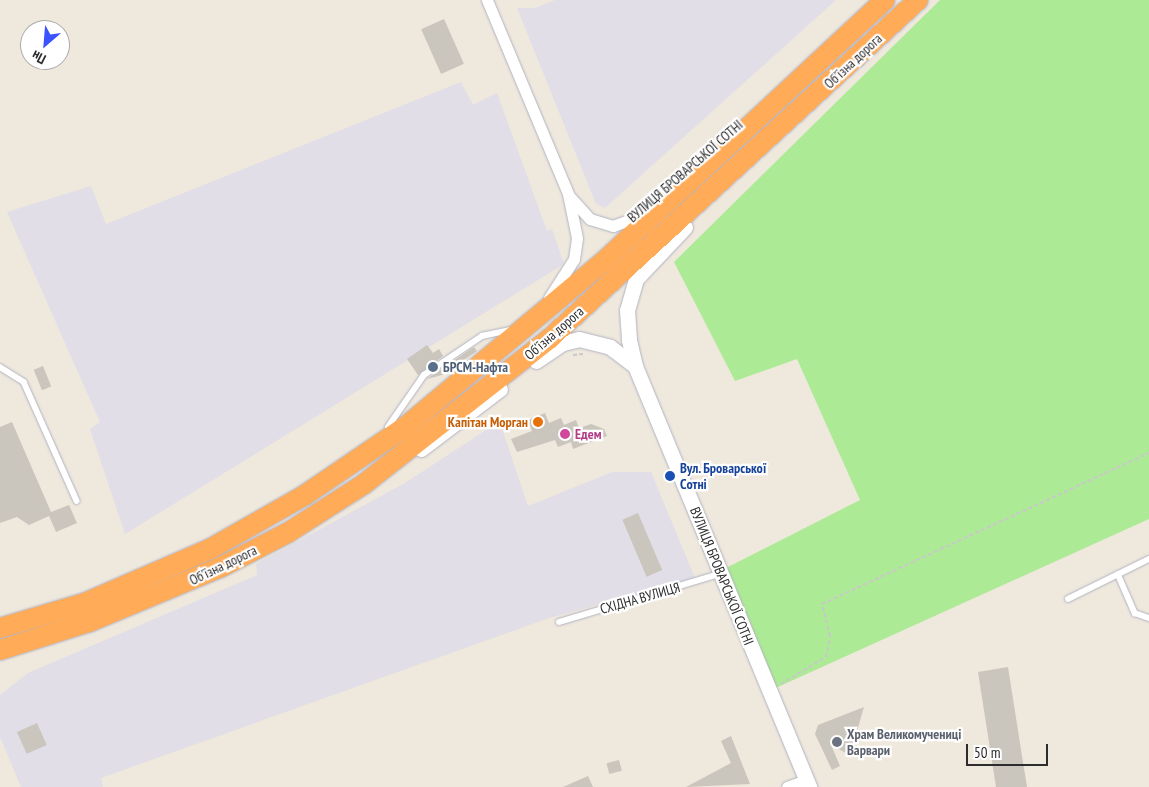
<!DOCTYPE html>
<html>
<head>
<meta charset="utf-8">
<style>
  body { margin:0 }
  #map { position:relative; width:1149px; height:787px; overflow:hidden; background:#efe8dd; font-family:"PT Sans Narrow",sans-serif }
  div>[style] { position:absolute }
  .industrial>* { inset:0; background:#e1dee7 }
  .green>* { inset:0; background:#adea95 }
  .building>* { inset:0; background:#cac5bd; transform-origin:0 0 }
  .path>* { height:2px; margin-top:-1px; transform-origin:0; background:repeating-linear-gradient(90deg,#c8c8c8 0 4px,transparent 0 6.5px) }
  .roads { filter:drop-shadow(0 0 1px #b1b3c1) drop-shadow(0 0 1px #b1b3c1) }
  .lane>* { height:5.5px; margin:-2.75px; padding:0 2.75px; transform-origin:2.75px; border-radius:2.75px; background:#fff }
  .street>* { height:11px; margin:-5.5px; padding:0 5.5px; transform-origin:5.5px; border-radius:5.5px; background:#fff }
  .secondary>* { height:15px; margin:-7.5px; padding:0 7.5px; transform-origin:7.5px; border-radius:7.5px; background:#fff }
  .highway>* { height:20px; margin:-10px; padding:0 10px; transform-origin:10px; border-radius:10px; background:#ffab58 }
  .dots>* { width:14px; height:14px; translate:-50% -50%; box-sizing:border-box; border:2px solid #fff; border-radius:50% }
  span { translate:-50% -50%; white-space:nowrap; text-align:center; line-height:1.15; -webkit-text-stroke:4.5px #fff; paint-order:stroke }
  .street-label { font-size:14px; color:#2c2c2c }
  .service-label { font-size:14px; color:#4e5e75; font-weight:700 }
  .left { translate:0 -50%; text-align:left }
  .food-label { font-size:14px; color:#c56008; font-weight:700 }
  .right { translate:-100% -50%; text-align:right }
  .hotel-label { font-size:14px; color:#b23c85; font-weight:700 }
  .transit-label { font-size:14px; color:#164399; font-weight:700 }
  .worship-label { font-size:14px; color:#5b616d; font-weight:700 }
  .north { position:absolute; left:20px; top:20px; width:50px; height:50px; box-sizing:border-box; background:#fff; border:1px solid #ababab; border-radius:50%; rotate:207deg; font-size:14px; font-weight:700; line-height:20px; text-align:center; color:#2c2c2c }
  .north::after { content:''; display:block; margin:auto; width:18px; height:22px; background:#3a52ff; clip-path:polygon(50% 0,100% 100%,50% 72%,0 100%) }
  .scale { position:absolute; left:966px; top:744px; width:82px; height:22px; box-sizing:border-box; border:2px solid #2c2c2c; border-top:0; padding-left:6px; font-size:15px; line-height:18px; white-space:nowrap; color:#2c2c2c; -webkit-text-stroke:4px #fff; paint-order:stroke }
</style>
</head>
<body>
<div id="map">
  <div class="industrial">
    <div style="clip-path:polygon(555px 0,836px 0,605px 208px,596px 204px,517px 8px,535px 8px)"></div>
    <div style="clip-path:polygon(461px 82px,473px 105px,497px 93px,547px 231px,552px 229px,564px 264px,125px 534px,90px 429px,100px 422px,7px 212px,91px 186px,106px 224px)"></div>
    <div style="clip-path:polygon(498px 417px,528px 506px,612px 472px,651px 472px,695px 578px,549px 618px,101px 778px,103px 787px,21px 787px,0 737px,0 695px,28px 673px,257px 575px,256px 564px,405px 483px,492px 426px,487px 420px)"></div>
  </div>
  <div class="green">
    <div style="clip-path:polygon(940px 0,1149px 0,1149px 519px,769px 691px,726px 568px,860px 500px,797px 359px,735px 381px,674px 262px)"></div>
  </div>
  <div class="building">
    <div style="left:444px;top:19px;width:49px;height:25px;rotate:66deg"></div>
    <div style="clip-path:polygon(427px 345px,433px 353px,439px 349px,443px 356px,418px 375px,407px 359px)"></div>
    <div style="clip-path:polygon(474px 347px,477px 351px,442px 375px,427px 379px)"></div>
    <div style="left:43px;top:366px;width:22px;height:10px;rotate:68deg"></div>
    <div style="clip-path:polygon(545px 413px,549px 423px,561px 418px,564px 425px,576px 420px,579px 428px,591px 424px,604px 429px,607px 436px,573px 449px,571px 442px,558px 447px,555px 440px,517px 452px,511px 439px,532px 431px,528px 420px)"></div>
    <div style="clip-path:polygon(12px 422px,51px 512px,69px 505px,77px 523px,56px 532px,49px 516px,29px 525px,17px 517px,0 523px,0 427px)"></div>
    <div style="left:638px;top:513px;width:62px;height:17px;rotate:67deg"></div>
    <div style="clip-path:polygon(1008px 667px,1022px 756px,1027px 787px,996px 787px,978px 672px)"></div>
    <div style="clip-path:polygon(864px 707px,850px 755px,831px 745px,840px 766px,832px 770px,815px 734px,818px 725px)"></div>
    <div style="left:37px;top:723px;width:24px;height:22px;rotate:66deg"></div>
    <div style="clip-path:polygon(731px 736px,750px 784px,686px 787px,731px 763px,721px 741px)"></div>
    <div style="left:619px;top:760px;width:11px;height:13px;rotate:75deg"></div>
    <div style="clip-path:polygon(588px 776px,593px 787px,563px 787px)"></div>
  </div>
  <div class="path">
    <div style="left:573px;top:355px;width:10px;rotate:-6deg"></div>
    <div style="left:781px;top:684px;width:52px;rotate:-31deg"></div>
    <div style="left:826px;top:657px;width:21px;rotate:-79deg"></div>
    <div style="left:830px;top:636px;width:33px;rotate:-104deg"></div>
    <div style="left:822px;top:604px;width:360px;rotate:-24.8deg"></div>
  </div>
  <div class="roads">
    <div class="lane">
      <div style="left:0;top:367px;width:28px;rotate:32deg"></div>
      <div style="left:24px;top:382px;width:130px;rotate:66deg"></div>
      <div style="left:388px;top:427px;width:63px;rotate:-55.3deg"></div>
      <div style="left:424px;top:375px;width:70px;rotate:-33.9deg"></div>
      <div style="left:482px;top:336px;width:30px;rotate:-12deg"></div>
      <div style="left:1118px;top:574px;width:43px;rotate:66.4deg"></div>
      <div style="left:1135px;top:613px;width:15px;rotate:20deg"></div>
      <div style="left:1068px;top:599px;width:90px;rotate:-26.3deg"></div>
      <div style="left:559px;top:622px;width:167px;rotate:-16.7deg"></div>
    </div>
    <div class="street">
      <div style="left:487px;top:0;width:210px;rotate:67.3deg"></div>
      <div style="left:568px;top:194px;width:45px;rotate:78.4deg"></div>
      <div style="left:577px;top:238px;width:21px;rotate:98deg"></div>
      <div style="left:574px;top:259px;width:46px;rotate:122.7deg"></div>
      <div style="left:570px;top:197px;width:30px;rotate:48deg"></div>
      <div style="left:590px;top:219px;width:24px;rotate:17deg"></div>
      <div style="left:613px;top:226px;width:25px;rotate:-21deg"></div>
      <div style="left:636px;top:217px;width:39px;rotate:-42deg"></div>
      <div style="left:787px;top:787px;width:20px;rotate:-20deg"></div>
    </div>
    <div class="secondary">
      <div style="left:685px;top:227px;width:71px;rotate:133.3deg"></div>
      <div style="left:636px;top:279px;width:32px;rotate:106deg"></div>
      <div style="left:627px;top:310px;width:30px;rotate:86deg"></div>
      <div style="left:629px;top:340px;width:27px;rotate:77deg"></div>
      <div style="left:635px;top:366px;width:456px;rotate:67.5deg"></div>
      <div style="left:536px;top:361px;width:32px;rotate:-34deg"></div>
      <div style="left:563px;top:343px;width:16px;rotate:-14deg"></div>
      <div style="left:579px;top:339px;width:32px;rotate:14deg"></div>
      <div style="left:610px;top:347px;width:31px;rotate:37deg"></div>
      <div style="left:421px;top:449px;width:99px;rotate:-37.2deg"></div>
    </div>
    <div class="highway">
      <div style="left:0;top:628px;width:89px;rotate:-16.4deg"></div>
      <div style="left:85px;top:603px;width:136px;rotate:-23.4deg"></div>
      <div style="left:210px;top:549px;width:109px;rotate:-29.6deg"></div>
      <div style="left:305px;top:495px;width:121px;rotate:-34.2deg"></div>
      <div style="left:405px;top:427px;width:256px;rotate:-39.8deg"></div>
      <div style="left:602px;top:263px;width:386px;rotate:-42.9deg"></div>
      <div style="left:0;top:650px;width:93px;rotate:-17.5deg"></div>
      <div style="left:89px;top:622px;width:143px;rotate:-22.6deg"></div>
      <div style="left:221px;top:567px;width:76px;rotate:-27.2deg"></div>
      <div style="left:289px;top:532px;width:89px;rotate:-32.6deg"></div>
      <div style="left:364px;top:484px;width:235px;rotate:-38.1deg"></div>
      <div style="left:549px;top:339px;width:501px;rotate:-42.57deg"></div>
    </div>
  </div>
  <div class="dots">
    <div style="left:433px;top:367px;background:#5c6f8a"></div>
    <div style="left:538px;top:422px;background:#e8710a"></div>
    <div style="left:565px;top:434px;background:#d1479c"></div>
    <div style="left:670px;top:476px;background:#1a4fb4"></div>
    <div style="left:837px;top:742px;background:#6b7280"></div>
  </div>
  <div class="street-label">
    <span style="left:853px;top:61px;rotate:-43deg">Обʼїзна дорога</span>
    <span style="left:685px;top:171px;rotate:-41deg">ВУЛИЦЯ БРОВАРСЬКОЇ СОТНІ</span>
    <span style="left:554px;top:333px;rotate:-41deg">Обʼїзна дорога</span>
    <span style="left:223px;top:565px;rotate:-26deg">Обʼїзна дорога</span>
    <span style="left:722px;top:576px;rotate:68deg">ВУЛИЦЯ БРОВАРСЬКОЇ СОТНІ</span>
    <span style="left:640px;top:598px;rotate:-16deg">СХІДНА ВУЛИЦЯ</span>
  </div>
  <div class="service-label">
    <span class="left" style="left:443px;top:367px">БРСМ-Нафта</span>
  </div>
  <div class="food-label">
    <span class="right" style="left:528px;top:422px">Капітан Морган</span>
  </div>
  <div class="hotel-label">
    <span class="left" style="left:575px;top:434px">Едем</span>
  </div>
  <div class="transit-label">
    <span class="left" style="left:680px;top:476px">Вул. Броварської<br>Cотні</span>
  </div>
  <div class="worship-label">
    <span class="left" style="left:847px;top:742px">Храм Великомучениці<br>Варвари</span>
  </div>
  <div class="north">Пн</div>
  <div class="scale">50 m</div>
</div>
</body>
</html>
